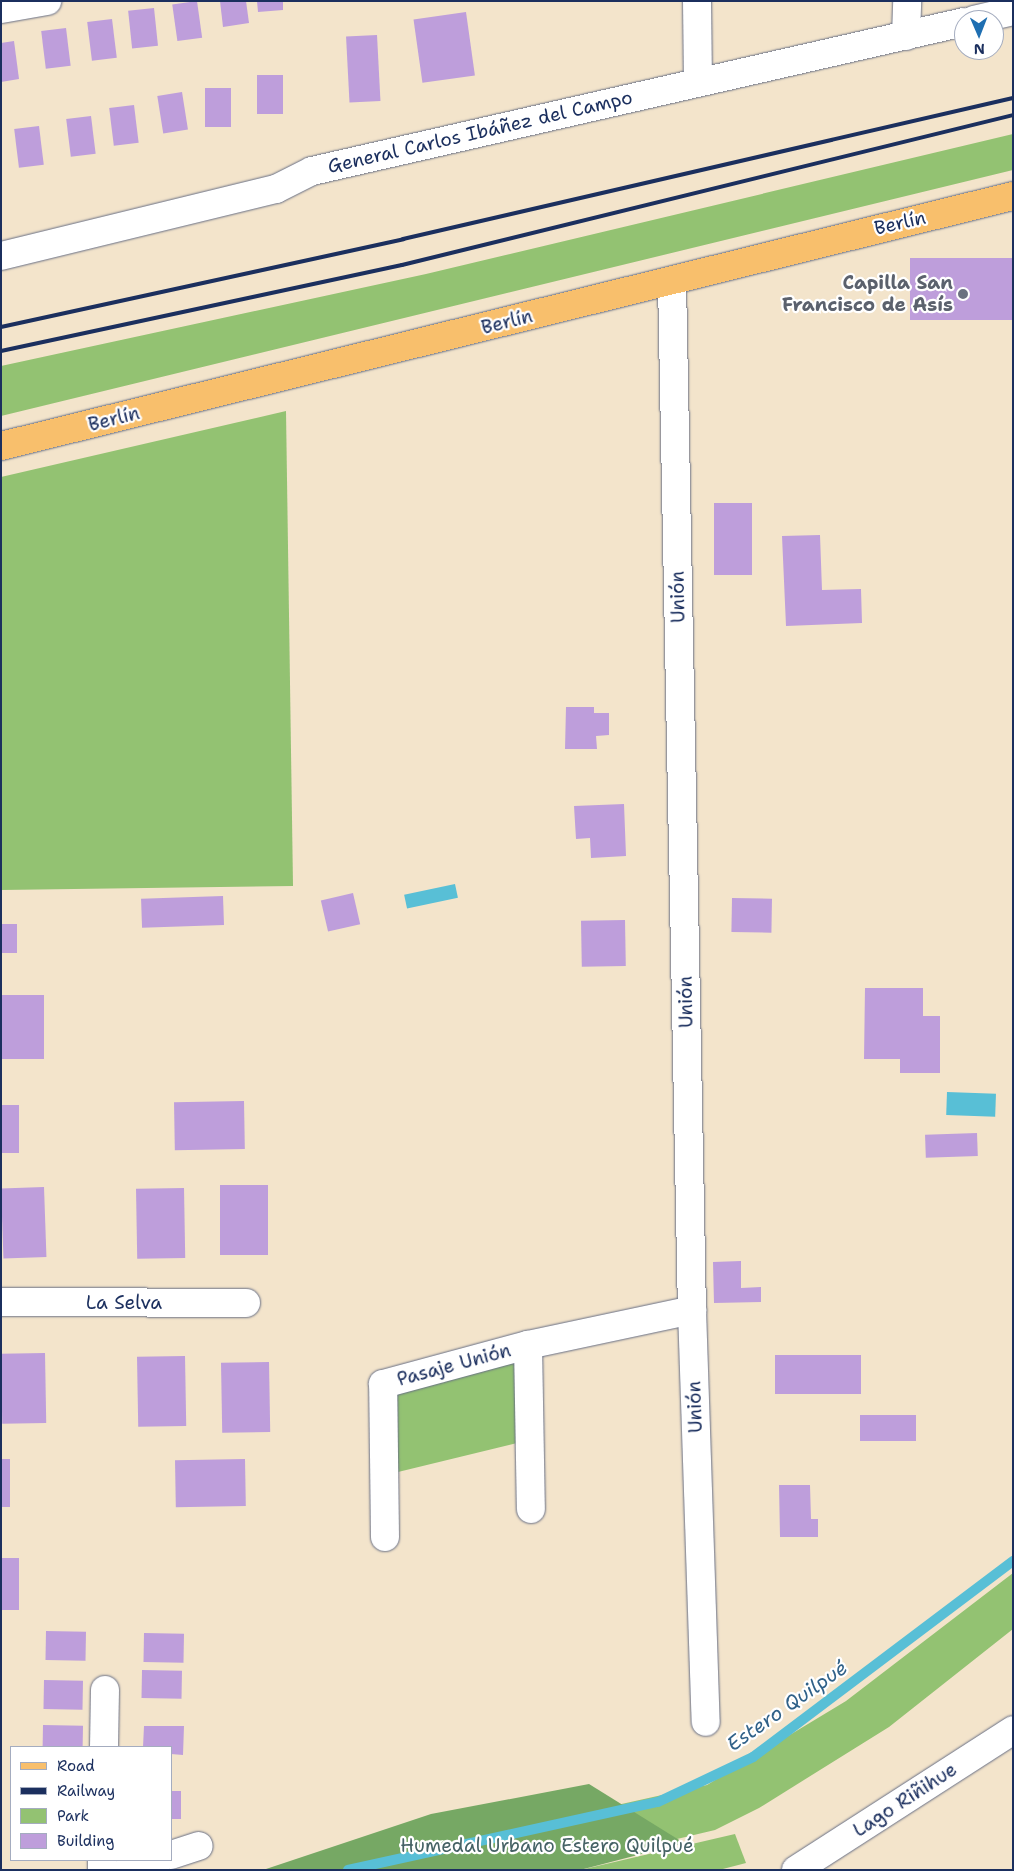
<!DOCTYPE html>
<html>
<head>
<meta charset="utf-8">
<style>
  body { margin:0 }
  #map { position:relative; width:1014px; height:1871px; overflow:hidden; background:#f3e4cb; font-family:"Shantell Sans",sans-serif }
  div>[style] { position:absolute }
  .green>* { inset:0; background:#93c272 }
  .forest>* { inset:0; background:#76a864 }
  .water>* { inset:0; background:#58bfd6; transform-origin:0 0 }
  .stream>* { height:10px; margin:-5px; padding:0 5px; transform-origin:5px; border-radius:5px; background:#58bfd6 }
  .building>* { inset:0; background:#be9edb; transform-origin:0 0 }
  .roads { filter:drop-shadow(0 0 1px #676e84) drop-shadow(0 0 1px #676e84) }
  .minor>* { height:28px; margin:-14px; padding:0 14px; transform-origin:14px; border-radius:14px; background:#fff }
  .major>* { height:28px; margin:-14px; padding:0 14px; transform-origin:14px; border-radius:14px; background:#f8bf6c }
  .rail>* { height:4px; margin:-2px; padding:0 2px; transform-origin:2px; border-radius:2px; background:#1b2f5e }
  .dots>* { width:14px; height:14px; translate:-50% -50%; box-sizing:border-box; border:2px solid #fff; border-radius:50% }
  span { translate:-50% -50%; white-space:nowrap; text-align:center; line-height:1.15; -webkit-text-stroke:4.5px #fff; paint-order:stroke }
  .street-label { font-size:19px; color:#1b2f5e }
  .worship-label { font-size:19px; color:#5b616d; font-weight:700 }
  .right { translate:-100% -50%; text-align:right }
  .park-label { font-size:19px; color:#456265 }
  .water-label { font-size:20px; color:#306188; font-style:italic }
  .frame { position:absolute; inset:0; border:2px solid #1b2f5e; pointer-events:none }
  .legend { position:absolute; left:10px; top:1746px; width:162px; height:115px; box-sizing:border-box; background:#fff; border:1px solid #a4acbf; margin:0; padding:6px 9px; list-style:none; font-size:15px; color:#1b2f5e }
  .legend li { display:flex; align-items:center; gap:10px; height:25px }
  .legend b { width:25px; border:1px solid #a4acbf }
  .north { position:absolute; left:954px; top:10px; width:50px; height:50px; box-sizing:border-box; background:#fff; border:1px solid #a4acbf; border-radius:50%; rotate:179deg; font-size:14px; font-weight:700; line-height:20px; text-align:center; color:#1b2f5e }
  .north::after { content:''; display:block; margin:auto; width:18px; height:22px; background:#1f6fb2; clip-path:polygon(50% 0,100% 100%,50% 72%,0 100%) }
</style>
</head>
<body>
<div id="map">
  <div class="green">
    <div style="clip-path:polygon(1013px 134px,1013px 170px,1px 416px,1px 366px,426px 274px)"></div>
    <div style="clip-path:polygon(286px 411px,293px 886px,1px 890px,1px 477px)"></div>
    <div style="clip-path:polygon(519px 1356px,521px 1442px,398px 1472px,397px 1387px)"></div>
    <div style="clip-path:polygon(1013px 1573px,1013px 1629px,889px 1727px,759px 1808px,715px 1830px,546px 1870px,325px 1870px,707px 1785px,846px 1701px)"></div>
    <div style="clip-path:polygon(735px 1834px,746px 1863px,719px 1870px,580px 1870px)"></div>
  </div>
  <div class="forest">
    <div style="clip-path:polygon(589px 1784px,684px 1843px,580px 1870px,263px 1870px,431px 1814px)"></div>
  </div>
  <div class="water">
    <div style="left:455px;top:884px;width:14px;height:52px;rotate:78deg"></div>
    <div style="left:947px;top:1092px;width:49px;height:23px;rotate:2deg"></div>
  </div>
  <div class="stream">
    <div style="left:348px;top:1870px;width:317px;rotate:-12.4deg"></div>
    <div style="left:658px;top:1802px;width:105px;rotate:-25.3deg"></div>
    <div style="left:753px;top:1757px;width:326px;rotate:-37deg"></div>
  </div>
  <div class="building">
    <div style="left:197px;top:1px;width:37px;height:25px;rotate:82deg"></div>
    <div style="clip-path:polygon(220px 1px,246px 1px,249px 23px,223px 27px)"></div>
    <div style="clip-path:polygon(257px 1px,283px 1px,283px 10px,258px 12px)"></div>
    <div style="left:154px;top:8px;width:38px;height:26px;rotate:84deg"></div>
    <div style="left:466px;top:12px;width:64px;height:53px;rotate:82deg"></div>
    <div style="left:112px;top:19px;width:39px;height:25px;rotate:83deg"></div>
    <div style="left:66px;top:28px;width:38px;height:25px;rotate:83deg"></div>
    <div style="left:377px;top:35px;width:66px;height:31px;rotate:87deg"></div>
    <div style="clip-path:polygon(14px 41px,19px 79px,1px 82px,1px 43px)"></div>
    <div style="left:283px;top:75px;width:39px;height:26px;rotate:90deg"></div>
    <div style="left:231px;top:88px;width:39px;height:26px;rotate:90deg"></div>
    <div style="left:182px;top:92px;width:38px;height:25px;rotate:81deg"></div>
    <div style="left:134px;top:105px;width:38px;height:25px;rotate:83deg"></div>
    <div style="left:91px;top:116px;width:38px;height:25px;rotate:83deg"></div>
    <div style="left:39px;top:126px;width:39px;height:25px;rotate:83deg"></div>
    <div style="left:1013px;top:258px;width:62px;height:103px;rotate:90deg"></div>
    <div style="left:714px;top:503px;width:38px;height:72px"></div>
    <div style="clip-path:polygon(820px 535px,822px 590px,861px 589px,862px 623px,786px 626px,782px 536px)"></div>
    <div style="clip-path:polygon(566px 707px,594px 707px,594px 713px,609px 713px,609px 735px,596px 736px,597px 749px,565px 749px)"></div>
    <div style="clip-path:polygon(624px 804px,626px 856px,591px 858px,590px 838px,576px 839px,574px 806px)"></div>
    <div style="left:353px;top:893px;width:32px;height:33px;rotate:77deg"></div>
    <div style="left:223px;top:896px;width:29px;height:82px;rotate:88deg"></div>
    <div style="left:732px;top:898px;width:40px;height:34px;rotate:1deg"></div>
    <div style="left:625px;top:920px;width:46px;height:44px;rotate:89deg"></div>
    <div style="left:1px;top:924px;width:16px;height:29px"></div>
    <div style="clip-path:polygon(865px 988px,923px 988px,923px 1016px,940px 1016px,940px 1073px,900px 1073px,900px 1059px,864px 1059px)"></div>
    <div style="left:1px;top:995px;width:43px;height:64px"></div>
    <div style="left:244px;top:1101px;width:48px;height:70px;rotate:89deg"></div>
    <div style="left:1px;top:1105px;width:18px;height:48px"></div>
    <div style="left:977px;top:1133px;width:23px;height:52px;rotate:88deg"></div>
    <div style="left:220px;top:1185px;width:48px;height:70px"></div>
    <div style="left:44px;top:1187px;width:70px;height:43px;rotate:88deg"></div>
    <div style="left:184px;top:1188px;width:70px;height:48px;rotate:89deg"></div>
    <div style="clip-path:polygon(741px 1261px,741px 1288px,761px 1287px,761px 1302px,714px 1303px,713px 1262px)"></div>
    <div style="left:45px;top:1353px;width:70px;height:44px;rotate:89deg"></div>
    <div style="left:775px;top:1355px;width:86px;height:39px"></div>
    <div style="left:185px;top:1356px;width:70px;height:48px;rotate:89deg"></div>
    <div style="left:269px;top:1362px;width:70px;height:48px;rotate:89deg"></div>
    <div style="left:860px;top:1415px;width:56px;height:26px"></div>
    <div style="left:1px;top:1459px;width:9px;height:48px"></div>
    <div style="left:245px;top:1459px;width:47px;height:70px;rotate:89deg"></div>
    <div style="clip-path:polygon(779px 1485px,810px 1485px,811px 1519px,818px 1519px,818px 1537px,780px 1537px)"></div>
    <div style="left:1px;top:1558px;width:18px;height:52px"></div>
    <div style="left:46px;top:1631px;width:40px;height:29px;rotate:1deg"></div>
    <div style="left:144px;top:1633px;width:40px;height:29px;rotate:1deg"></div>
    <div style="left:142px;top:1670px;width:40px;height:28px;rotate:1deg"></div>
    <div style="left:44px;top:1680px;width:39px;height:29px;rotate:1deg"></div>
    <div style="left:43px;top:1725px;width:40px;height:22px;rotate:1deg"></div>
    <div style="clip-path:polygon(144px 1726px,184px 1726px,183px 1755px,171px 1754px,171px 1747px,143px 1747px)"></div>
    <div style="left:171px;top:1791px;width:10px;height:28px"></div>
  </div>
  <div class="roads">
    <div class="minor">
      <div style="left:697px;top:1px;width:81px;rotate:89.3deg"></div>
      <div style="left:1px;top:9px;width:47px;rotate:-9.9deg"></div>
      <div style="left:974px;top:20px;width:40px;rotate:-13deg"></div>
      <div style="left:906px;top:36px;width:35px;rotate:-88deg"></div>
      <div style="left:1px;top:256px;width:283px;rotate:-13.7deg"></div>
      <div style="left:276px;top:189px;width:40px;rotate:-26.6deg"></div>
      <div style="left:312px;top:171px;width:669px;rotate:-12.87deg"></div>
      <div style="left:672px;top:281px;width:1029px;rotate:88.89deg"></div>
      <div style="left:692px;top:1310px;width:412px;rotate:88.1deg"></div>
      <div style="left:1px;top:1302px;width:245px;rotate:0.2deg"></div>
      <div style="left:528px;top:1345px;width:164px;rotate:89deg"></div>
      <div style="left:385px;top:1537px;width:153px;rotate:-90.7deg"></div>
      <div style="left:383px;top:1384px;width:150px;rotate:-15.1deg"></div>
      <div style="left:528px;top:1345px;width:168px;rotate:-12deg"></div>
      <div style="left:104px;top:1747px;width:57px;rotate:-89deg"></div>
      <div style="left:171px;top:1855px;width:29px;rotate:-18deg"></div>
      <div style="left:102px;top:1870px;width:10px;rotate:-90deg"></div>
      <div style="left:127px;top:1870px;width:33px;rotate:-18deg"></div>
      <div style="left:796px;top:1870px;width:258px;rotate:-32.8deg"></div>
    </div>
    <div class="major">
      <div style="left:1px;top:446px;width:1042px;rotate:-13.88deg"></div>
    </div>
  </div>
  <div class="rail">
    <div style="left:1px;top:327px;width:412px;rotate:-12.3deg"></div>
    <div style="left:403px;top:239px;width:626px;rotate:-13.02deg"></div>
    <div style="left:1px;top:351px;width:410px;rotate:-12.1deg"></div>
    <div style="left:402px;top:265px;width:629px;rotate:-13.79deg"></div>
  </div>
  <div class="dots">
    <div style="left:963px;top:294px;background:#6b7280"></div>
  </div>
  <div class="street-label">
    <span style="left:480px;top:132px;rotate:-13deg">General Carlos Ibáñez del Campo</span>
    <span style="left:900px;top:223px;rotate:-13deg">Berlín</span>
    <span style="left:507px;top:322px;rotate:-14deg">Berlín</span>
    <span style="left:114px;top:419px;rotate:-14deg">Berlín</span>
    <span style="left:678px;top:597px;rotate:-91deg">Unión</span>
    <span style="left:686px;top:1002px;rotate:-91deg">Unión</span>
    <span style="left:124px;top:1303px">La Selva</span>
    <span style="left:454px;top:1365px;rotate:-15deg">Pasaje Unión</span>
    <span style="left:695px;top:1407px;rotate:-92deg">Unión</span>
    <span style="left:905px;top:1800px;rotate:-33deg">Lago Riñihue</span>
  </div>
  <div class="worship-label">
    <span class="right" style="left:953px;top:294px">Capilla San<br>Francisco de Asís</span>
  </div>
  <div class="park-label">
    <span style="left:547px;top:1846px">Humedal Urbano Estero Quilpué</span>
  </div>
  <div class="water-label">
    <span style="left:787px;top:1706px;rotate:-35deg">Estero Quilpué</span>
  </div>
  <div class="frame"></div>
  <ul class="legend">
  <li><b style="height:6px;background:#f8bf6c"></b>Road</li>
  <li><b style="height:6px;background:#1b2f5e"></b>Railway</li>
  <li><b style="height:14px;background:#93c272"></b>Park</li>
  <li><b style="height:14px;background:#be9edb"></b>Building</li>
  </ul>
  <div class="north">N</div>
</div>
</body>
</html>
